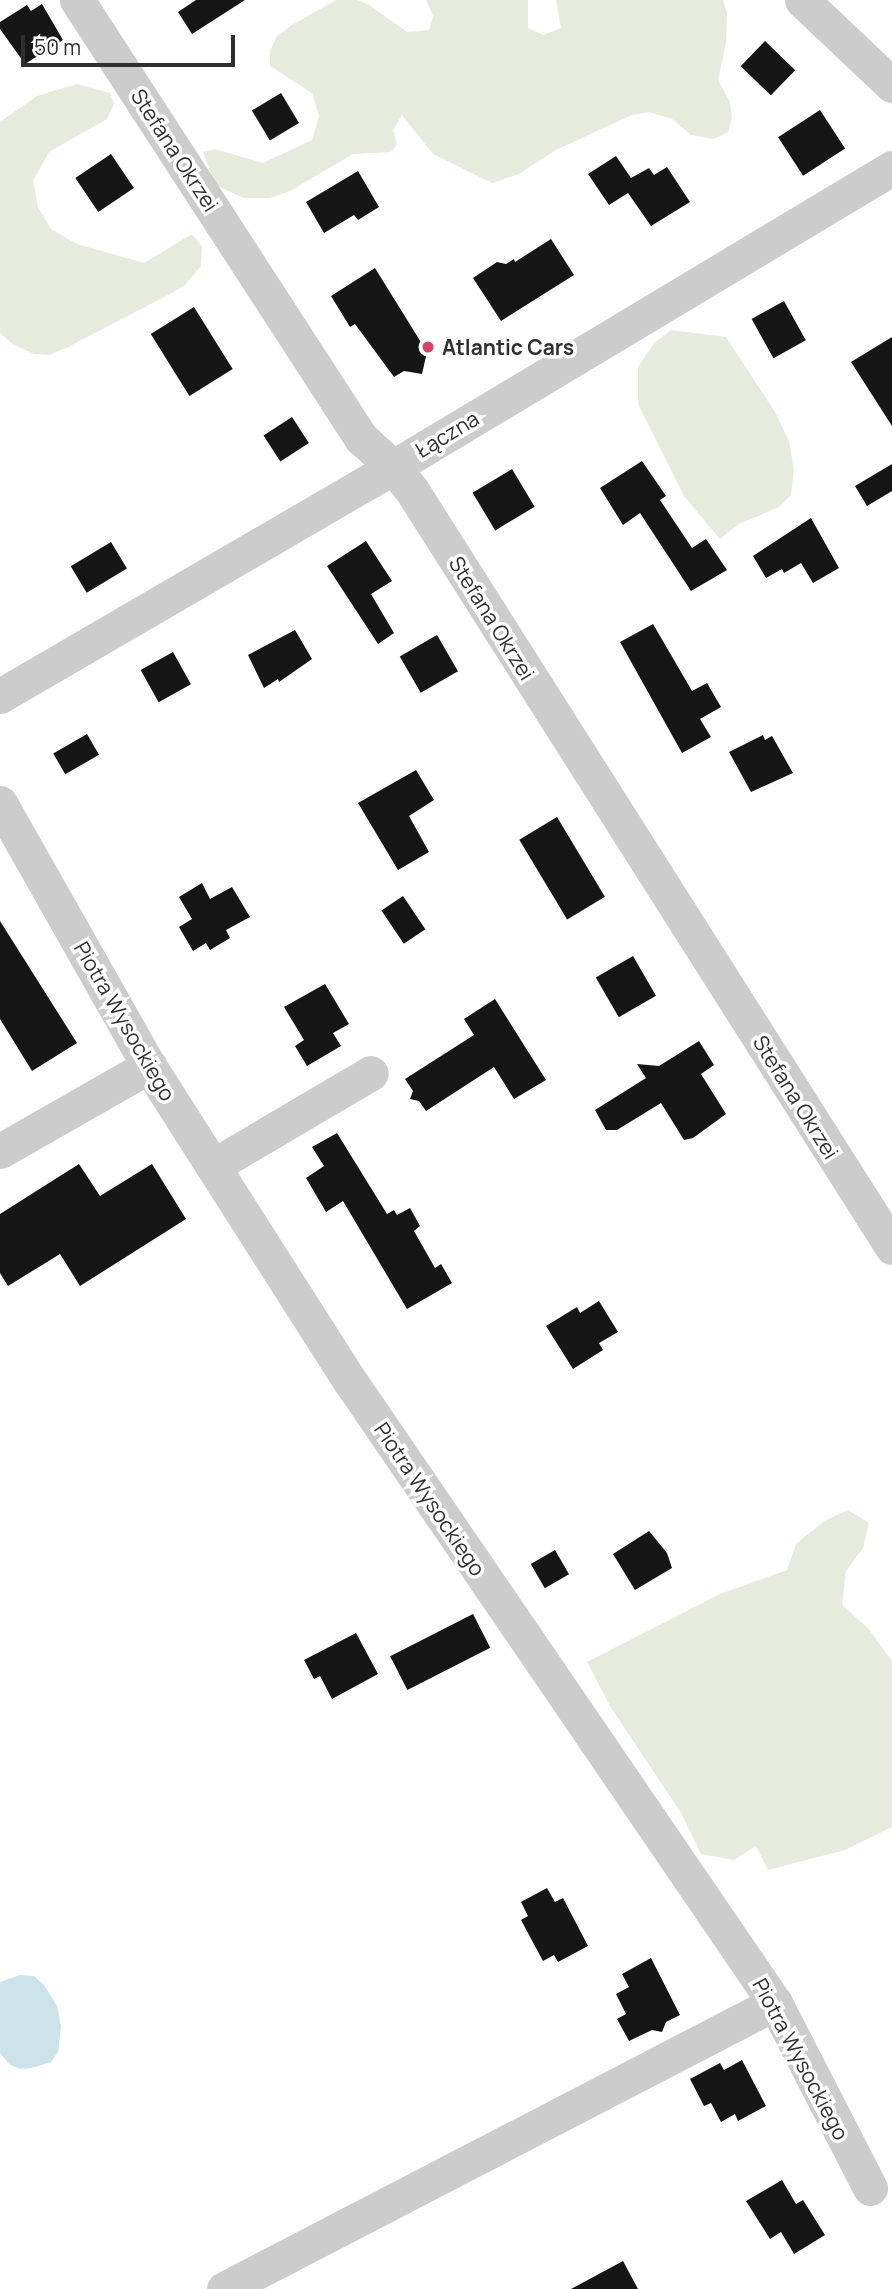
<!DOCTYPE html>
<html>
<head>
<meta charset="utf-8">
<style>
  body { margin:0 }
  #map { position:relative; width:892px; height:2289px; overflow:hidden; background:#fff; font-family:Manrope,sans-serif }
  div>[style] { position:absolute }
  .green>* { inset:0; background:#e7ebde }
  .water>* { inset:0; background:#cce3ea }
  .building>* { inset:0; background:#161616; transform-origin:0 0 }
  .minor>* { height:35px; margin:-17.5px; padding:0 17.5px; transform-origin:17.5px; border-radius:17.5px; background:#ccc }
  .dots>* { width:19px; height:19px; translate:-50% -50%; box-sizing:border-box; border:4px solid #fff; border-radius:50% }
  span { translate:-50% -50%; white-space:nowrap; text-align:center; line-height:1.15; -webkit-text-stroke:7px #fff; paint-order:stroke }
  .street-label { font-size:21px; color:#2f2f2f }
  .poi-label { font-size:21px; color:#2f2f2f; font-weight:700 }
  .left { translate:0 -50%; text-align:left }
  .scale { position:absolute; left:21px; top:35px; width:214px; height:32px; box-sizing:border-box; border:4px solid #2f2f2f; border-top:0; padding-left:9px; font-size:21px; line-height:24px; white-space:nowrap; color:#2f2f2f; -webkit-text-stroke:5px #fff; paint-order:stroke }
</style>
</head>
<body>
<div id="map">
  <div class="green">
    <div style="clip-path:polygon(336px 0,357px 0,368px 4px,407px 32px,429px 30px,433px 16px,426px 0,528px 0,528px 28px,543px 35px,561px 28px,556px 0,723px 0,727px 13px,726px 43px,718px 80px,730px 102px,732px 119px,728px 132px,714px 139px,691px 135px,672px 119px,649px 112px,632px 115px,556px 150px,519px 174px,492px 183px,433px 154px,402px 115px,393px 130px,397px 144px,391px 152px,353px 154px,290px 191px,270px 198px,244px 198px,215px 185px,203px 152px,215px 149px,263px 163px,312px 140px,319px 116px,312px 93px,270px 66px,270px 51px,277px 36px,292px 25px)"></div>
    <div style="clip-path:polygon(77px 84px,110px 93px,114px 104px,107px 119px,49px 152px,33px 181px,38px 207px,51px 229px,77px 244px,144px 263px,192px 234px,202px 246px,201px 266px,185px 285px,172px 293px,68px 347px,49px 355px,34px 354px,14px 345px,0 333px,0 122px,37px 96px)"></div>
    <div style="clip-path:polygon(671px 330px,726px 337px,775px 412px,789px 441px,794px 470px,791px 495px,779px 507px,739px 524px,720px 539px,684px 496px,638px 404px,638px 367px,654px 343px)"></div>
    <div style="clip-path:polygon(848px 1510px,869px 1523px,863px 1548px,846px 1571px,842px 1605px,868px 1628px,892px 1661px,892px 1827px,845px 1850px,768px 1870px,756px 1846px,734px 1860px,701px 1854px,681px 1813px,610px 1706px,587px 1662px,720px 1594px,787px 1570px,796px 1544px,824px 1521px)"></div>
  </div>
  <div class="water">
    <div style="clip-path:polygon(20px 1975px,34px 1976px,44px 1985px,57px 2006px,61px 2026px,58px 2052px,51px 2062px,32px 2068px,20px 2069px,9px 2064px,0 2053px,0 1982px)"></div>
  </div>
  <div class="building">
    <div style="clip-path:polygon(196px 0,245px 0,192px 34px,178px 12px)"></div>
    <div style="clip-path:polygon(42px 4px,63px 40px,25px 64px,0 29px,0 22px,27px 5px,31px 11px)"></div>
    <div style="left:765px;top:41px;width:42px;height:35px;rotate:44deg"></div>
    <div style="left:281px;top:93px;width:35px;height:34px;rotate:59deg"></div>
    <div style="left:820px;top:110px;width:46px;height:50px;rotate:57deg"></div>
    <div style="left:111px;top:154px;width:41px;height:43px;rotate:56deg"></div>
    <div style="clip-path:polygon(616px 156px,631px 178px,649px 168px,654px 175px,667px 167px,690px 202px,651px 226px,628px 193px,609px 205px,588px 174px)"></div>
    <div style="clip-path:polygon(358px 171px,379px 207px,358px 220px,354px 215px,324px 233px,306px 202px)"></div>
    <div style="clip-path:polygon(551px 239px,574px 275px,501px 321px,473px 278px,497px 262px,506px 264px,514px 259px,515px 262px)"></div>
    <div style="clip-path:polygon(375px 268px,427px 352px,422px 374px,404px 371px,394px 377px,355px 324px,350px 327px,331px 296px)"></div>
    <div style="left:784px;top:301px;width:45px;height:37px;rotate:61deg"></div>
    <div style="left:194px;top:307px;width:73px;height:51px;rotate:58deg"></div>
    <div style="clip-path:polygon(892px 337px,892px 426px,851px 362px)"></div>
    <div style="left:292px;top:417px;width:31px;height:34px;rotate:57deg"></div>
    <div style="clip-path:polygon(642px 461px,666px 496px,660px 500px,692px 548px,706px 539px,727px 570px,691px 591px,640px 513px,623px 525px,600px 488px)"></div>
    <div style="clip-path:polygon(892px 464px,892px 491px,867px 506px,855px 486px)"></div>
    <div style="left:512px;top:469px;width:44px;height:46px;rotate:59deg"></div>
    <div style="clip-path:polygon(811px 518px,839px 568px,813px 583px,801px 563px,784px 573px,782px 569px,766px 578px,753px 556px)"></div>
    <div style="clip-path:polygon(366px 541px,392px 581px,371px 594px,394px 633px,378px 644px,327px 566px)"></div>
    <div style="left:111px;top:542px;width:31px;height:47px;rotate:59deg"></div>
    <div style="clip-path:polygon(653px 624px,692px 691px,707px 683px,721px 707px,700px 719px,711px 737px,682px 753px,620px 642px)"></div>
    <div style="clip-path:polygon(295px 630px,312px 659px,279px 682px,278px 679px,264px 688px,248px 655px)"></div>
    <div style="left:437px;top:635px;width:42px;height:43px;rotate:60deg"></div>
    <div style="left:173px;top:652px;width:37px;height:37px;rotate:61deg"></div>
    <div style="left:87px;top:734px;width:24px;height:39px;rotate:60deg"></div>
    <div style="clip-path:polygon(763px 735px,765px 740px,772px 736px,793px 773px,751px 792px,729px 752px)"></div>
    <div style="clip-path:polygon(416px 770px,434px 800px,409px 816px,429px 852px,398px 870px,358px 803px)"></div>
    <div style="left:557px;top:817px;width:93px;height:44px;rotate:59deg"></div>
    <div style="clip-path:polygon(202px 883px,210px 899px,232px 887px,250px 917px,226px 930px,230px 938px,210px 950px,206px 943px,193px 951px,179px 927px,192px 919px,179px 897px)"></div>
    <div style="left:403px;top:896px;width:40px;height:26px;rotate:56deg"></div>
    <div style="clip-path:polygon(0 921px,77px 1043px,32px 1071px,0 1019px)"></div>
    <div style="left:633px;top:956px;width:46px;height:43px;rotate:60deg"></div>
    <div style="clip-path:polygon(325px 984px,349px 1024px,333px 1033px,341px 1046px,307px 1066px,295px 1046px,304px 1040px,284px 1007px)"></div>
    <div style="clip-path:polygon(495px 999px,546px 1080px,514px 1099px,494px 1067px,426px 1111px,419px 1101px,410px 1099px,413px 1091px,405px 1079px,474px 1035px,464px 1019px)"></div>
    <div style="clip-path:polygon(699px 1041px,714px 1065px,701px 1074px,726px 1114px,693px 1138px,684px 1140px,661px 1103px,617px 1130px,606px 1130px,595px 1110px,646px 1078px,637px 1064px,659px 1066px)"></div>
    <div style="clip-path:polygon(337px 1133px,387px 1214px,394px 1210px,397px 1215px,410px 1208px,420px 1226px,414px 1231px,435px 1268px,441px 1264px,452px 1283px,407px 1309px,343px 1201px,326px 1212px,306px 1178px,324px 1166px,312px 1147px)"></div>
    <div style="clip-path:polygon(79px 1164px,100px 1196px,152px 1164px,186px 1219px,80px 1286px,60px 1254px,8px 1286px,0 1273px,0 1214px)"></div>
    <div style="clip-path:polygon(599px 1301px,618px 1332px,599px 1343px,603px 1350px,573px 1369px,546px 1326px,577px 1307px,580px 1313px)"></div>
    <div style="clip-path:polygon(649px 1531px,667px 1553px,672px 1568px,635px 1590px,613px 1554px)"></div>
    <div style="left:555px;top:1550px;width:28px;height:28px;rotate:60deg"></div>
    <div style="left:473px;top:1614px;width:38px;height:93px;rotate:63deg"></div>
    <div style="clip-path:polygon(356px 1633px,378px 1674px,332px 1699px,320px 1676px,314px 1679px,304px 1660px)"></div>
    <div style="clip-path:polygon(547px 1888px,555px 1902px,563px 1898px,588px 1946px,558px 1962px,554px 1955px,543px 1961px,521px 1920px,528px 1916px,521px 1902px)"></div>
    <div style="clip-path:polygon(651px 1958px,680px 2015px,666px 2022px,662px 2032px,652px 2030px,629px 2041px,617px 2019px,626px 2014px,616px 1994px,629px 1987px,622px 1974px)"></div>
    <div style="clip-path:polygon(742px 2060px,766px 2106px,738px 2121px,735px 2114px,721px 2122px,711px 2103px,704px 2106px,690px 2079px,720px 2063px,724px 2070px)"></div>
    <div style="clip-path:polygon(782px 2180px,796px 2204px,803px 2200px,825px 2235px,794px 2254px,781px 2232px,770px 2239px,746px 2201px)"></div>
    <div style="clip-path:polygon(623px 2261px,638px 2289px,571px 2289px)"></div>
  </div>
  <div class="minor">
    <div style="left:77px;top:0;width:522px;rotate:57.04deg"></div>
    <div style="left:361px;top:438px;width:43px;rotate:42.2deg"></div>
    <div style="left:393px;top:467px;width:28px;rotate:51deg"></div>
    <div style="left:411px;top:489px;width:898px;rotate:57.6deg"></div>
    <div style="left:802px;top:0;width:124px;rotate:43.4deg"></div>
    <div style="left:0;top:696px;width:428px;rotate:-30.2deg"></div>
    <div style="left:370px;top:481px;width:609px;rotate:-30.95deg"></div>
    <div style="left:0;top:803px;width:302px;rotate:60.5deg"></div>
    <div style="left:149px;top:1066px;width:374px;rotate:57.5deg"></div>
    <div style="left:350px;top:1381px;width:753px;rotate:55.66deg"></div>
    <div style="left:775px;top:2003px;width:208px;rotate:62.8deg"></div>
    <div style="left:0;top:1151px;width:172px;rotate:-29.7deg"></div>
    <div style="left:213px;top:1166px;width:183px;rotate:-30.5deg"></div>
    <div style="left:224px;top:2289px;width:621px;rotate:-27.43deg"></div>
  </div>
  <div class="dots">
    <div style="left:428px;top:347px;background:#d93f61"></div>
  </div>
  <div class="street-label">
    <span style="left:175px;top:150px;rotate:57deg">Stefana Okrzei</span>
    <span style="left:447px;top:434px;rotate:-31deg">Łączna</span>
    <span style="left:492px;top:618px;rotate:58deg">Stefana Okrzei</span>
    <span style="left:125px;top:1021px;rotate:60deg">Piotra Wysockiego</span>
    <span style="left:796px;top:1097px;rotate:58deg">Stefana Okrzei</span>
    <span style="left:430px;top:1499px;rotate:56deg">Piotra Wysockiego</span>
    <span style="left:801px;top:2059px;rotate:62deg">Piotra Wysockiego</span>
  </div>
  <div class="poi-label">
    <span class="left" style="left:442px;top:347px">Atlantic Cars</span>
  </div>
  <div class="scale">50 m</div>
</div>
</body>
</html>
